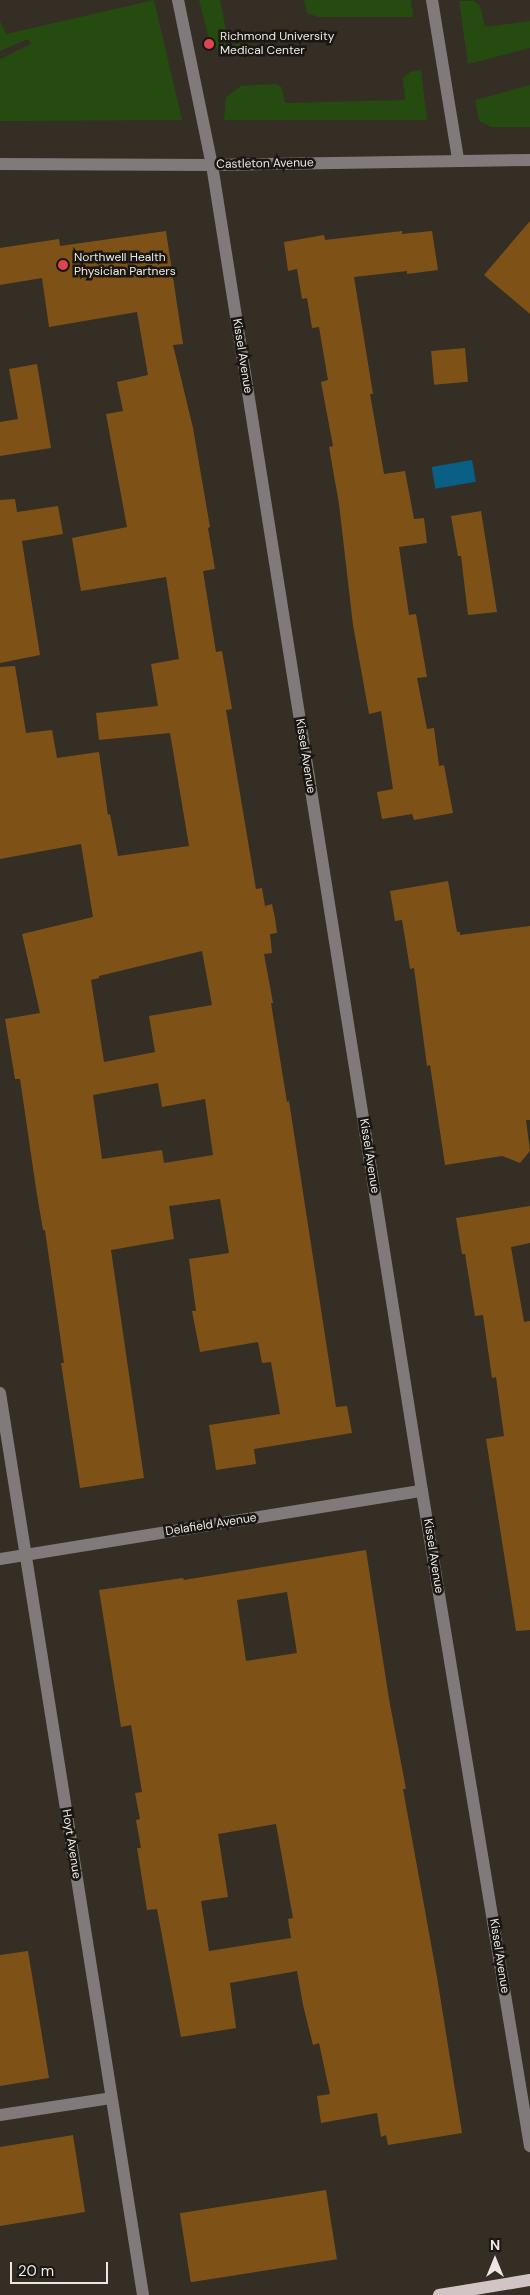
<!DOCTYPE html>
<html>
<head>
<meta charset="utf-8">
<style>
  body { margin:0 }
  #map { position:relative; width:530px; height:2295px; overflow:hidden; background:#352e25; font-family:"DM Sans",sans-serif }
  div>[style] { position:absolute }
  .green>* { inset:0; background:#254b10 }
  .water>* { inset:0; background:#096084; transform-origin:0 0 }
  .building>* { inset:0; background:#7e5217; transform-origin:0 0 }
  .minor>* { height:12px; margin:-6px; padding:0 6px; transform-origin:6px; border-radius:6px; background:#807a7a }
  .major>* { height:12px; margin:-6px; padding:0 6px; transform-origin:6px; border-radius:6px; background:#d2c4c4 }
  .dots>* { width:14px; height:14px; translate:-50% -50%; box-sizing:border-box; border:2px solid #1a1713; border-radius:50% }
  span { translate:-50% -50%; white-space:nowrap; text-align:center; line-height:1.15; -webkit-text-stroke:5px #1a1713; paint-order:stroke }
  .poi-label { font-size:12px; color:#ece7e2 }
  .left { translate:0 -50%; text-align:left }
  .street-label { font-size:12px; color:#ece7e2 }
  .north { position:absolute; left:470px; top:2235px; width:50px; height:50px; -webkit-text-stroke:4px #1a1713; paint-order:stroke; rotate:0deg; font-size:14px; font-weight:700; line-height:20px; text-align:center; color:#ece7e2 }
  .north::after { content:''; display:block; margin:auto; width:18px; height:22px; background:#ece7e2; clip-path:polygon(50% 0,100% 100%,50% 72%,0 100%) }
  .scale { position:absolute; left:10px; top:2262px; width:98px; height:22px; box-sizing:border-box; border:2px solid #ece7e2; border-top:0; padding-left:6px; font-size:15px; line-height:18px; white-space:nowrap; color:#ece7e2; -webkit-text-stroke:4px #1a1713; paint-order:stroke }
</style>
</head>
<body>
<div id="map">
  <div class="green">
    <div style="clip-path:polygon(154px 0,182px 120px,0 121px,0 59px,31px 44px,28px 39px,0 51px,0 21px,6px 34px)"></div>
    <div style="clip-path:polygon(199px 0,220px 0,229px 45px,247px 42px,244px 48px,221px 51px,210px 43px)"></div>
    <div style="clip-path:polygon(304px 0,411px 0,413px 17px,318px 17px,307px 13px)"></div>
    <div style="clip-path:polygon(459px 1px,474px 1px,480px 6px,485px 27px,530px 21px,530px 48px,468px 64px)"></div>
    <div style="clip-path:polygon(421px 70px,427px 120px,224px 120px,226px 97px,241px 86px,277px 84px,282px 88px,285px 103px,405px 100px,403px 78px,410px 72px)"></div>
    <div style="clip-path:polygon(530px 85px,530px 127px,491px 127px,479px 121px,475px 100px)"></div>
  </div>
  <div class="water">
    <div style="left:472px;top:460px;width:22px;height:41px;rotate:80deg"></div>
  </div>
  <div class="building">
    <div style="clip-path:polygon(530px 221px,530px 314px,484px 275px)"></div>
    <div style="clip-path:polygon(evenodd,166px 231px,183px 344px,173px 345px,193px 428px,210px 527px,208px 528px,215px 569px,203px 571px,216px 652px,222px 651px,232px 709px,226px 710px,256px 889px,262px 888px,265px 906px,272px 904px,275px 918px,277px 933px,270px 934px,272px 953px,264px 954px,273px 1003px,271px 1003px,287px 1102px,289px 1101px,336px 1407px,347px 1406px,352px 1433px,254px 1449px,256px 1464px,216px 1470px,209px 1425px,280px 1414px,271px 1362px,262px 1363px,258px 1342px,200px 1352px,192px 1311px,196px 1311px,189px 1259px,229px 1253px,220px 1199px,169px 1206px,174px 1239px,111px 1250px,144px 1478px,80px 1488px,61px 1363px,64px 1363px,45px 1230px,43px 1230px,37px 1195px,20px 1079px,15px 1079px,5px 1019px,40px 1013px,22px 934px,93px 917px,81px 844px,0 859px,0 667px,15px 666px,26px 733px,52px 730px,57px 758px,99px 752px,108px 815px,110px 814px,118px 856px,189px 846px,170px 733px,99px 740px,96px 713px,158px 706px,151px 664px,179px 659px,166px 577px,81px 591px,72px 538px,127px 527px,106px 414px,123px 411px,117px 382px,148px 375px,137px 312px,49px 327px,42px 278px,0 285px,0 248px,59px 239px,60px 246px,166px 231px,202px 951px,212px 1005px,149px 1016px,155px 1052px,104px 1062px,91px 980px,99px 978px,99px 976px,202px 951px,166px 231px,158px 1083px,162px 1107px,205px 1099px,213px 1155px,164px 1163px,162px 1150px,102px 1159px,93px 1095px,158px 1083px)"></div>
    <div style="clip-path:polygon(402px 231px,402px 234px,432px 231px,438px 270px,407px 274px,407px 271px,354px 277px,373px 394px,370px 394px,384px 474px,405px 471px,414px 519px,424px 518px,427px 543px,399px 547px,409px 615px,416px 614px,427px 677px,417px 678px,427px 729px,434px 728px,439px 766px,444px 765px,453px 813px,414px 820px,412px 814px,382px 819px,377px 792px,393px 789px,381px 711px,369px 714px,353px 625px,339px 504px,329px 447px,333px 446px,321px 382px,328px 380px,319px 327px,312px 328px,307px 298px,302px 299px,297px 269px,288px 271px,284px 242px,324px 235px,325px 240px)"></div>
    <div style="left:465px;top:348px;width:34px;height:34px;rotate:85deg"></div>
    <div style="clip-path:polygon(37px 364px,51px 448px,0 456px,0 422px,18px 419px,9px 369px)"></div>
    <div style="clip-path:polygon(15px 499px,17px 512px,58px 506px,63px 534px,22px 541px,40px 655px,0 663px,0 500px)"></div>
    <div style="clip-path:polygon(481px 511px,497px 612px,468px 615px,461px 556px,458px 556px,451px 516px)"></div>
    <div style="clip-path:polygon(448px 881px,457px 932px,460px 932px,460px 935px,530px 926px,530px 1120px,526px 1120px,530px 1151px,520px 1163px,502px 1156px,445px 1165px,430px 1065px,427px 1066px,414px 968px,410px 969px,402px 920px,395px 921px,390px 891px)"></div>
    <div style="clip-path:polygon(530px 1206px,530px 1243px,511px 1247px,524px 1322px,530px 1321px,530px 1630px,516px 1631px,486px 1439px,504px 1436px,496px 1377px,492px 1378px,483px 1315px,475px 1316px,465px 1254px,462px 1254px,456px 1218px)"></div>
    <div style="clip-path:polygon(evenodd,366px 1550px,389px 1699px,406px 1789px,403px 1789px,437px 1977px,462px 2133px,388px 2145px,386px 2135px,381px 2137px,377px 2113px,321px 2123px,317px 2096px,330px 2094px,319px 2043px,313px 2045px,303px 2005px,297px 1971px,230px 1983px,236px 2028px,181px 2037px,157px 1909px,147px 1910px,137px 1848px,141px 1848px,136px 1820px,140px 1819px,135px 1793px,142px 1792px,131px 1725px,121px 1727px,99px 1590px,183px 1578px,184px 1580px,366px 1550px,287px 1592px,297px 1653px,246px 1661px,237px 1600px,287px 1592px,366px 1550px,276px 1824px,293px 1918px,288px 1919px,291px 1938px,209px 1951px,201px 1901px,228px 1897px,218px 1834px,276px 1824px)"></div>
    <div style="clip-path:polygon(28px 1951px,49px 2078px,0 2086px,0 1955px)"></div>
    <div style="clip-path:polygon(73px 2135px,85px 2212px,0 2226px,0 2147px)"></div>
    <div style="left:326px;top:2190px;width:70px;height:148px;rotate:81deg"></div>
  </div>
  <div class="minor">
    <div style="left:178px;top:0;width:168px;rotate:78.4deg"></div>
    <div style="left:212px;top:165px;width:1343px;rotate:81deg"></div>
    <div style="left:422px;top:1491px;width:664px;rotate:80.64deg"></div>
    <div style="left:432px;top:0;width:161px;rotate:80.7deg"></div>
    <div style="left:0;top:164px;width:212px;rotate:0.3deg"></div>
    <div style="left:212px;top:165px;width:318px;rotate:-0.9deg"></div>
    <div style="left:0;top:1393px;width:913px;rotate:80.99deg"></div>
    <div style="left:0;top:1559px;width:427px;rotate:-9.2deg"></div>
    <div style="left:0;top:2115px;width:112px;rotate:-8.7deg"></div>
  </div>
  <div class="major">
    <div style="left:439px;top:2295px;width:92px;rotate:-9.4deg"></div>
  </div>
  <div class="dots">
    <div style="left:209px;top:44px;background:#e0444e"></div>
    <div style="left:63px;top:265px;background:#e0444e"></div>
  </div>
  <div class="poi-label">
    <span class="left" style="left:220px;top:44px">Richmond University<br>Medical Center</span>
    <span class="left" style="left:74px;top:265px">Northwell Health<br>Physician Partners</span>
  </div>
  <div class="street-label">
    <span style="left:265px;top:164px;rotate:-1deg">Castleton Avenue</span>
    <span style="left:242px;top:356px;rotate:81deg">Kissel Avenue</span>
    <span style="left:305px;top:756px;rotate:81deg">Kissel Avenue</span>
    <span style="left:369px;top:1156px;rotate:81deg">Kissel Avenue</span>
    <span style="left:211px;top:1525px;rotate:-9deg">Delafield Avenue</span>
    <span style="left:433px;top:1556px;rotate:81deg">Kissel Avenue</span>
    <span style="left:71px;top:1844px;rotate:81deg">Hoyt Avenue</span>
    <span style="left:499px;top:1956px;rotate:81deg">Kissel Avenue</span>
  </div>
  <div class="north">N</div>
  <div class="scale">20 m</div>
</div>
</body>
</html>
